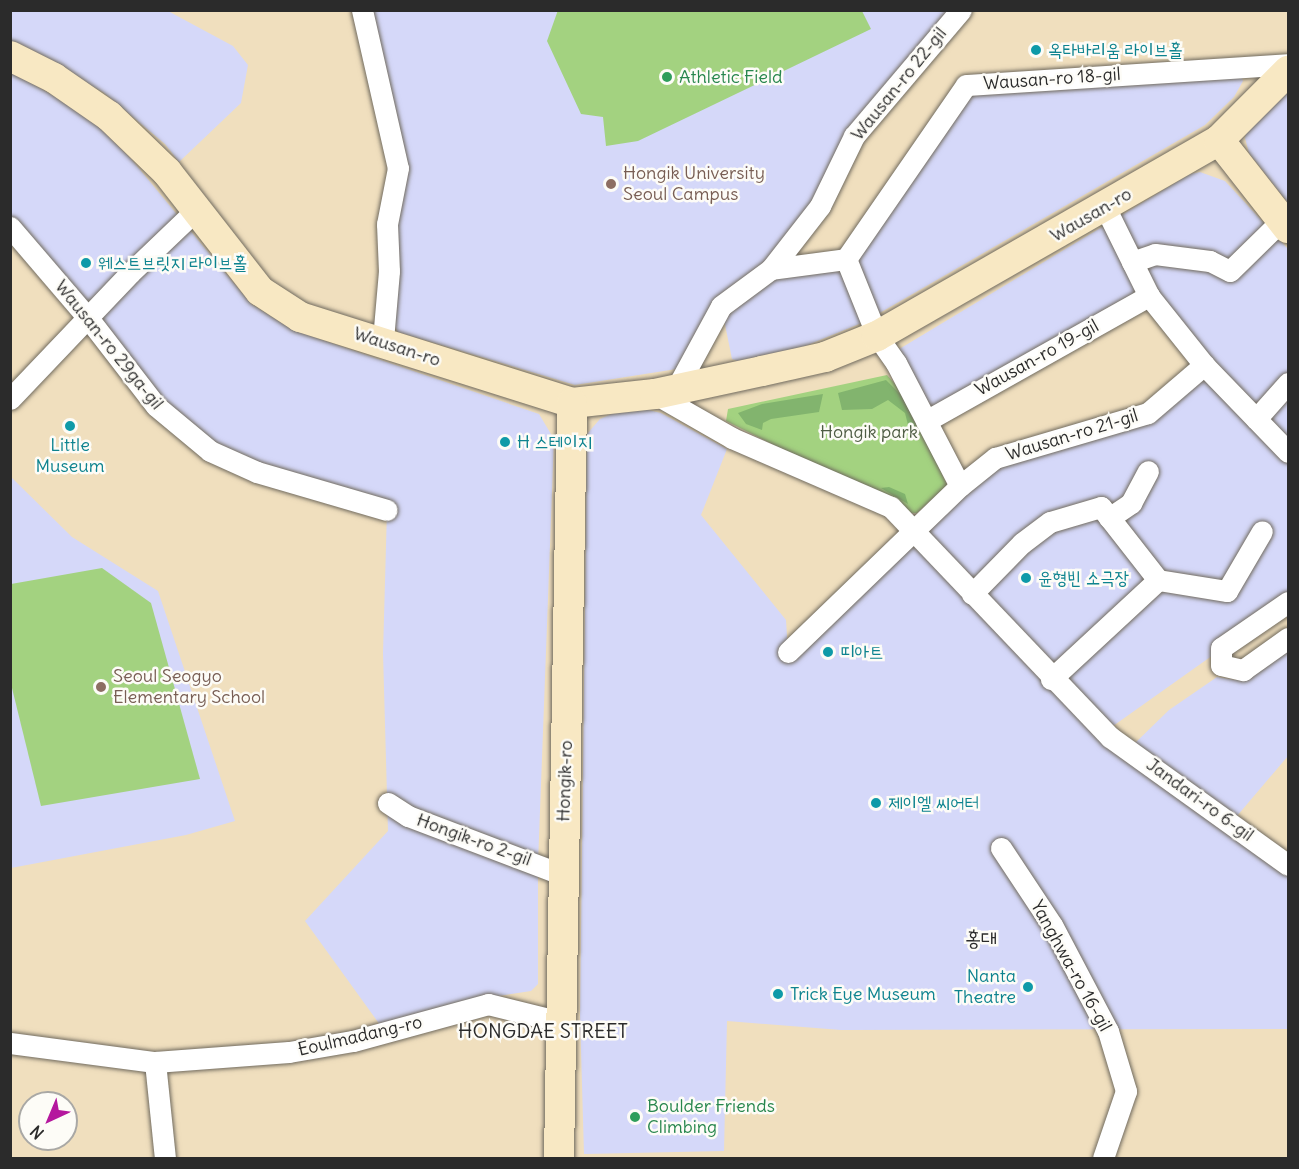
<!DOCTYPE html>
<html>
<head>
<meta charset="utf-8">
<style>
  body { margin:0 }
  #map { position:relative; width:1299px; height:1169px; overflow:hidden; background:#f0dfbe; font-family:Delius,"Poor Story",sans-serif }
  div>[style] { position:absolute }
  .built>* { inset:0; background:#d5d8f9 }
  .green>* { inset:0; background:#a3d280 }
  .forest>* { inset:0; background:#82b46e }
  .roads { filter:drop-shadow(0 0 2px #706a5e) drop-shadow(0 0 2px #706a5e) }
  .street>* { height:21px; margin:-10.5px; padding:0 10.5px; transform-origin:10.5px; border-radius:10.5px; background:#fff }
  .secondary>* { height:30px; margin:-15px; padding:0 15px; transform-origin:15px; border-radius:15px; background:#f8e8c3 }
  .dots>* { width:16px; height:16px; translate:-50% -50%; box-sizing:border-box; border:3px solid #fdfcf7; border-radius:50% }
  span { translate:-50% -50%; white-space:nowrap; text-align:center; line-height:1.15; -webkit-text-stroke:5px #fdfcf7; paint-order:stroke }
  .culture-label { font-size:18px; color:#0d838f }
  .left { translate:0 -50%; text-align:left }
  .right { translate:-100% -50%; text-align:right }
  .leisure-label { font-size:18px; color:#27864d }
  .street-label { font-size:18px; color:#2b2b2b }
  .education-label { font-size:18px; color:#785e54 }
  .park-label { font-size:18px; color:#4f5d44 }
  .neighbourhood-label { font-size:20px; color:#2b2b2b }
  .frame { position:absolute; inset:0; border:12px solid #2b2b2b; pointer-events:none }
  .north { position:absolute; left:18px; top:1091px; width:60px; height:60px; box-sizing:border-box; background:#fdfcf7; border:2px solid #a9a8a5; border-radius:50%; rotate:224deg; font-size:16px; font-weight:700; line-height:24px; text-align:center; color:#2b2b2b }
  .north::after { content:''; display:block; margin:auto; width:21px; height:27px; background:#b5179e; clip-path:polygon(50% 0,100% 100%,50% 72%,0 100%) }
</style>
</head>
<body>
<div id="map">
  <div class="built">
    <div style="clip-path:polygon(10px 11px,168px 11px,233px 46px,248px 65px,241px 103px,179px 162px,165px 144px,103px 92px,11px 42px)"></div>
    <div style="clip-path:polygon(366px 11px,955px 11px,814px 203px,683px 368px,575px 385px,398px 332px,387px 313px,402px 165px)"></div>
    <div style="clip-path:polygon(1237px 65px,1243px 81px,1234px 97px,1205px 125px,871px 318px,850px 263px,967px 90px)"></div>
    <div style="clip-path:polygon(10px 71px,87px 115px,132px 160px,251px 304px,293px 330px,539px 414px,554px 439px,538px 864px,538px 984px,531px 991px,479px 999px,383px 1029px,305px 921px,388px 831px,383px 653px,387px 510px,210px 451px,11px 227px)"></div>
    <div style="clip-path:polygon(1288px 89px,1288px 203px,1249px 153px,1245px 138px,1248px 128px)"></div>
    <div style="clip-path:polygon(1200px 172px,1225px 181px,1288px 249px,1288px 602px,1113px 726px,1133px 745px,1169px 710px,1217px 677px,1236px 680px,1243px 670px,1288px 638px,1288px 756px,1231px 823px,1288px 865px,1288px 1029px,841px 1030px,727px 1021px,724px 1151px,584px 1154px,580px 1016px,587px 434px,600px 419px,623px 409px,644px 409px,661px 413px,727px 449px,701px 515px,786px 620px,788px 651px,995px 458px,1159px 411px,1202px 376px,1149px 296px,936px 415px,891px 354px,1190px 174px)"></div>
    <div style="clip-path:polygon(841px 258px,869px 320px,788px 353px,740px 362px,732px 359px,722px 310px,769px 274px)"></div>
    <div style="clip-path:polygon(10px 476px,72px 537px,158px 591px,235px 821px,186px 835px,11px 868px)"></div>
  </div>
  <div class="green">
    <div style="clip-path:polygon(558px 10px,862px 11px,871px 29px,638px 141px,606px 146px,603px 117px,581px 114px,547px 41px)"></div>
    <div style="clip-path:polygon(887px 375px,907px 397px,947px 485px,917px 513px,909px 513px,726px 421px,728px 409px)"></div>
    <div style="clip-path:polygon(102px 568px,151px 603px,200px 779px,41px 806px,11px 684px,11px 584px)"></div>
  </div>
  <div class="forest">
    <div style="clip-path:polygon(886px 380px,904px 398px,920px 433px,911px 437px,905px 413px,888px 400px,872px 409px,842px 410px,838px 393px)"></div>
    <div style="clip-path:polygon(823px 394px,819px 412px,771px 419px,763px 423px,762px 430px,746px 424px,738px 413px,762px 404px)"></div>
    <div style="clip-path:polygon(889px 487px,905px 494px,908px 504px,881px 488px)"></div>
  </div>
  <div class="roads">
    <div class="street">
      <div style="left:362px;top:10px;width:162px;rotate:77.2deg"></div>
      <div style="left:398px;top:168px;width:57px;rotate:101.1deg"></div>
      <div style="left:387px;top:224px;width:47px;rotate:87.6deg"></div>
      <div style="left:389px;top:271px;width:69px;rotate:95deg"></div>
      <div style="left:1105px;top:207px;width:99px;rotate:63.7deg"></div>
      <div style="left:1149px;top:296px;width:88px;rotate:51.4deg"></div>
      <div style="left:1204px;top:365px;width:121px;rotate:46deg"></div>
      <div style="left:10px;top:227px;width:120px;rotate:49.4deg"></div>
      <div style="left:88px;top:318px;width:111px;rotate:52.3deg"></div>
      <div style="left:156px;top:406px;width:70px;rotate:39.8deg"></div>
      <div style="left:210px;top:451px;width:51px;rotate:24.1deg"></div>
      <div style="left:257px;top:472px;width:135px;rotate:16.3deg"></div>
      <div style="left:1132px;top:262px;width:24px;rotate:-19deg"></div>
      <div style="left:1155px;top:254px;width:55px;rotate:7.3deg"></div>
      <div style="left:1210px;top:261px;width:22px;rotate:27deg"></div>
      <div style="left:1230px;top:271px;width:71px;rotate:-44.4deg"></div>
      <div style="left:771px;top:269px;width:76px;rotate:-7.6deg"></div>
      <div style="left:676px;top:389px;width:94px;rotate:-61.5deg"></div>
      <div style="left:721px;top:306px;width:62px;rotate:-36.5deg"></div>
      <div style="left:771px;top:269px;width:80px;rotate:-52.1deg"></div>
      <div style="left:820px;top:206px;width:78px;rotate:-64.1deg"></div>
      <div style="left:854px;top:136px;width:165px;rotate:-49.7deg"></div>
      <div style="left:655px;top:394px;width:89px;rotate:29.7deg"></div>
      <div style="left:732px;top:438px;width:173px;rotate:23.5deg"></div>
      <div style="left:891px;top:507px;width:318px;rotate:46.4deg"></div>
      <div style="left:1110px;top:737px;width:219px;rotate:35.7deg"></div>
      <div style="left:10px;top:399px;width:174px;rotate:-46.4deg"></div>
      <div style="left:130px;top:273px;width:91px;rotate:-43.7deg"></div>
      <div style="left:1256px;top:419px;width:48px;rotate:-48.4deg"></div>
      <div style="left:926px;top:421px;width:256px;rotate:-29.3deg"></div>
      <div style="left:960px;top:486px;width:139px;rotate:-117.5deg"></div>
      <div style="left:896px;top:363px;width:33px;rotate:-125deg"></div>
      <div style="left:877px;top:336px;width:83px;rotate:-111.9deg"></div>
      <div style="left:846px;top:259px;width:211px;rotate:-55.4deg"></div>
      <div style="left:966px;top:85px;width:323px;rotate:-3.7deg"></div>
      <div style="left:1109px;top:518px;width:27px;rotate:-34deg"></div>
      <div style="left:1131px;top:503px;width:36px;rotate:-62deg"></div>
      <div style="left:1158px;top:580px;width:70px;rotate:9.1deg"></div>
      <div style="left:1227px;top:591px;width:69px;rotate:-59.7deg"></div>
      <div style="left:972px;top:594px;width:71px;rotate:-45.6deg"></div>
      <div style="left:1022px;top:543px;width:35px;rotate:-37deg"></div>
      <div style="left:1050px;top:522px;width:53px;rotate:-16.4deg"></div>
      <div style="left:1101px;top:507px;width:93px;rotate:52deg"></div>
      <div style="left:1158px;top:580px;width:146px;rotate:137.2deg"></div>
      <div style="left:1288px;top:602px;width:81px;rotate:145.5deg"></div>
      <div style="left:1221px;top:648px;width:17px;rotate:90deg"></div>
      <div style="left:1221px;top:665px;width:23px;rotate:13deg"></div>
      <div style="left:1243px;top:670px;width:55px;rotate:-35.4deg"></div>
      <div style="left:788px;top:652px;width:239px;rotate:-44deg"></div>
      <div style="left:960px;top:486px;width:45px;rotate:-38.7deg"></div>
      <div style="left:995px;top:458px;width:159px;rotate:-16.4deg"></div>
      <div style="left:1148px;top:413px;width:74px;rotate:-40.6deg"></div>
      <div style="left:388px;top:803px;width:24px;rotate:33deg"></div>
      <div style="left:408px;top:816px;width:164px;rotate:20.8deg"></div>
      <div style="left:1001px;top:848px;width:92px;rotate:56.5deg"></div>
      <div style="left:1052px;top:925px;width:120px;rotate:62.2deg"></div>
      <div style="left:1108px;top:1031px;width:63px;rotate:73.3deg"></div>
      <div style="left:1126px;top:1091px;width:71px;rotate:108.9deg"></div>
      <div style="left:10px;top:1043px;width:146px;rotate:7.5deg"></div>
      <div style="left:155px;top:1062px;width:134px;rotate:-4.3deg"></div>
      <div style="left:289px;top:1052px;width:65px;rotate:-9.8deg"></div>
      <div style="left:353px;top:1041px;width:140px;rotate:-15.3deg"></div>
      <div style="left:488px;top:1004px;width:75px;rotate:13.9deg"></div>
      <div style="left:155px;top:1062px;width:97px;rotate:84.1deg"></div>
    </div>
    <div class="secondary">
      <div style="left:10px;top:56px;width:49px;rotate:26.6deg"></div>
      <div style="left:54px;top:78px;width:67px;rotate:34.6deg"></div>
      <div style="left:109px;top:116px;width:81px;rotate:44deg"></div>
      <div style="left:167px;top:172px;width:151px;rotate:52deg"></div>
      <div style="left:260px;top:291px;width:48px;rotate:33deg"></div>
      <div style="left:300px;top:317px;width:285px;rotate:17.5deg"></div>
      <div style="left:572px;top:403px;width:83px;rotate:-6.2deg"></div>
      <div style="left:655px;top:394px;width:109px;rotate:-12.1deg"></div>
      <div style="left:762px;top:371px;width:65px;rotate:-12.5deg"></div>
      <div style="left:825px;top:357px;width:56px;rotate:-22deg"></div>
      <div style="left:877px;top:336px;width:394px;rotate:-29.8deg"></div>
      <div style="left:1219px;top:140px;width:98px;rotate:-45deg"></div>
      <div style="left:1219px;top:140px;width:112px;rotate:51.9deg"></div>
      <div style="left:559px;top:1158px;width:755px;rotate:-89.01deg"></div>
    </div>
  </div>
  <div class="dots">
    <div style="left:1036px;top:50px;background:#0f9aa8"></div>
    <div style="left:667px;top:77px;background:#2e9e5b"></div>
    <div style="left:611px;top:184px;background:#8d6e63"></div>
    <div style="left:86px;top:263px;background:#0f9aa8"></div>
    <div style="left:70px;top:426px;background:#0f9aa8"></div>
    <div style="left:505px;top:442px;background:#0f9aa8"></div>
    <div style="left:1026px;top:578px;background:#0f9aa8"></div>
    <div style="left:828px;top:652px;background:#0f9aa8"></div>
    <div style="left:101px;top:687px;background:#8d6e63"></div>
    <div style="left:876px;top:803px;background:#0f9aa8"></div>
    <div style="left:1028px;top:987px;background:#0f9aa8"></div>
    <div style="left:778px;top:994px;background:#0f9aa8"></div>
    <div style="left:635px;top:1117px;background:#2e9e5b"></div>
  </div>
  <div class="culture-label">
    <span class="left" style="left:1048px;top:50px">옥타바리움 라이브홀</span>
    <span class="left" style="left:98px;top:263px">웨스트브릿지 라이브홀</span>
    <span class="left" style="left:517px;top:442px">H 스테이지</span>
    <span style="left:70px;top:456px">Little<br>Museum</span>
    <span class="left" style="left:1038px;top:578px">윤형빈 소극장</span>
    <span class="left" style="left:840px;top:652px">띠아트</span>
    <span class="left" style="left:888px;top:803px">제이엘 씨어터</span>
    <span class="right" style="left:1016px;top:987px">Nanta<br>Theatre</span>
    <span class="left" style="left:790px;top:994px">Trick Eye Museum</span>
  </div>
  <div class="leisure-label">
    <span class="left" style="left:679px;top:77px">Athletic Field</span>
    <span class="left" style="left:647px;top:1117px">Boulder Friends<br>Climbing</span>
  </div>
  <div class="street-label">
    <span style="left:1052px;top:79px;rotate:-4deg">Wausan-ro 18-gil</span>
    <span style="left:899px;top:84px;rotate:-51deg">Wausan-ro 22-gil</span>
    <span style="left:1091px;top:215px;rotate:-30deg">Wausan-ro</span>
    <span style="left:109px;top:345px;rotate:51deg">Wausan-ro 29ga-gil</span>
    <span style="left:397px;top:347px;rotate:18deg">Wausan-ro</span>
    <span style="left:1037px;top:358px;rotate:-29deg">Wausan-ro 19-gil</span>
    <span style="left:1072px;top:435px;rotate:-17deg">Wausan-ro 21-gil</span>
    <span style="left:565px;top:781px;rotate:-88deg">Hongik-ro</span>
    <span style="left:1200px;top:800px;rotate:36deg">Jandari-ro 6-gil</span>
    <span style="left:474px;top:840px;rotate:20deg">Hongik-ro 2-gil</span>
    <span style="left:1071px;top:966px;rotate:61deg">Yanghwa-ro 16-gil</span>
    <span style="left:360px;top:1036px;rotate:-13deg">Eoulmadang-ro</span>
  </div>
  <div class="education-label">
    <span class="left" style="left:623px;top:184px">Hongik University<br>Seoul Campus</span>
    <span class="left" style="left:113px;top:687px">Seoul Seogyo<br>Elementary School</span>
  </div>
  <div class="park-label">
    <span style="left:869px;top:432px">Hongik park</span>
  </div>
  <div class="neighbourhood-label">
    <span style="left:981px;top:937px">홍대</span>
    <span style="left:543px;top:1030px">HONGDAE STREET</span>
  </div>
  <div class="frame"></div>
  <div class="north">N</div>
</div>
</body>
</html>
